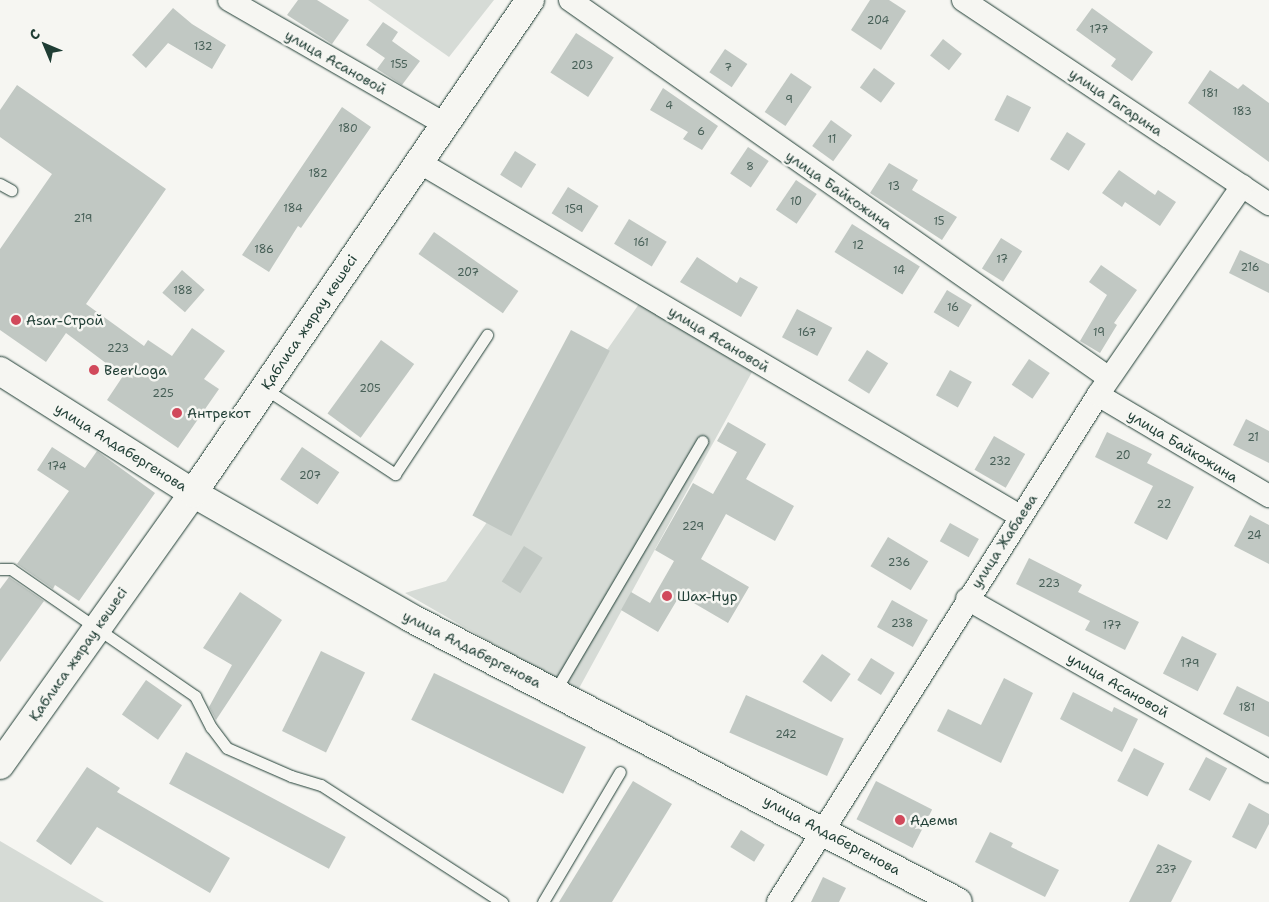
<!DOCTYPE html>
<html>
<head>
<meta charset="utf-8">
<style>
  body { margin:0 }
  #map { position:relative; width:1269px; height:902px; overflow:hidden; background:#f6f6f2; font-family:"Shantell Sans",sans-serif }
  div>[style] { position:absolute }
  .green>* { inset:0; background:#d6dbd6 }
  .building>* { inset:0; background:#c1c8c3; transform-origin:0 0 }
  .roads { filter:drop-shadow(0 0 1px #1f3d34) drop-shadow(0 0 1px #1f3d34) }
  .service>* { height:11px; margin:-5.5px; padding:0 5.5px; transform-origin:5.5px; border-radius:5.5px; background:#f6f6f2 }
  .minor>* { height:22px; margin:-11px; padding:0 11px; transform-origin:11px; border-radius:11px; background:#f6f6f2 }
  .tertiary>* { height:28px; margin:-14px; padding:0 14px; transform-origin:14px; border-radius:14px; background:#f6f6f2 }
  .dots>* { width:14px; height:14px; translate:-50% -50%; box-sizing:border-box; border:2px solid #f6f6f2; border-radius:50% }
  span { translate:-50% -50%; white-space:nowrap; text-align:center; line-height:1.15; -webkit-text-stroke:5px #f6f6f2; paint-order:stroke }
  .number-label { font-size:11px; color:#486058 }
  .number-label span { -webkit-text-stroke-width:0 }
  .street-label { font-size:14px; color:#1f3d34 }
  .poi-label { font-size:14px; color:#1f3d34 }
  .left { translate:0 -50%; text-align:left }
  .north { position:absolute; left:20px; top:20px; width:50px; height:50px; -webkit-text-stroke:4px #f6f6f2; paint-order:stroke; rotate:315deg; font-size:14px; font-weight:700; line-height:20px; text-align:center; color:#1f3d34 }
  .north::after { content:''; display:block; margin:auto; width:18px; height:22px; background:#1f3d34; clip-path:polygon(50% 0,100% 100%,50% 72%,0 100%) }
</style>
</head>
<body>
<div id="map">
  <div class="green">
    <div style="clip-path:polygon(368px 0,494px 0,449px 57px)"></div>
    <div style="clip-path:polygon(639px 304px,752px 372px,577px 692px,405px 593px,446px 581px)"></div>
    <div style="clip-path:polygon(0 841px,104px 902px,0 902px)"></div>
  </div>
  <div class="building">
    <div style="clip-path:polygon(298px 0,317px 0,349px 20px,332px 44px,287px 15px)"></div>
    <div style="clip-path:polygon(870px 0,889px 0,906px 11px,881px 50px,851px 30px)"></div>
    <div style="clip-path:polygon(173px 8px,192px 24px,226px 45px,212px 69px,168px 43px,146px 68px,132px 55px)"></div>
    <div style="clip-path:polygon(1092px 8px,1153px 52px,1132px 81px,1111px 66px,1116px 59px,1076px 30px)"></div>
    <div style="clip-path:polygon(383px 22px,398px 32px,392px 41px,420px 61px,402px 85px,377px 69px,385px 58px,366px 45px)"></div>
    <div style="left:576px;top:33px;width:45px;height:47px;rotate:33deg"></div>
    <div style="left:943px;top:39px;width:24px;height:21px;rotate:38deg"></div>
    <div style="left:725px;top:49px;width:27px;height:28px;rotate:34deg"></div>
    <div style="left:874px;top:68px;width:26px;height:24px;rotate:36deg"></div>
    <div style="clip-path:polygon(1210px 70px,1238px 89px,1243px 84px,1269px 103px,1269px 162px,1188px 103px)"></div>
    <div style="left:791px;top:73px;width:25px;height:47px;rotate:34deg"></div>
    <div style="clip-path:polygon(17px 85px,166px 189px,86px 304px,144px 346px,148px 340px,172px 356px,192px 328px,225px 351px,204px 379px,219px 389px,178px 448px,107px 400px,123px 376px,66px 333px,46px 362px,0 330px,0 249px,52px 174px,0 137px,0 110px)"></div>
    <div style="clip-path:polygon(663px 88px,718px 126px,702px 150px,683px 139px,688px 132px,650px 110px)"></div>
    <div style="left:1007px;top:95px;width:27px;height:28px;rotate:27deg"></div>
    <div style="clip-path:polygon(342px 107px,371px 127px,301px 228px,298px 226px,269px 272px,242px 255px)"></div>
    <div style="left:831px;top:120px;width:26px;height:32px;rotate:36deg"></div>
    <div style="left:1067px;top:132px;width:22px;height:32px;rotate:32deg"></div>
    <div style="left:748px;top:147px;width:25px;height:32px;rotate:34deg"></div>
    <div style="left:515px;top:151px;width:25px;height:28px;rotate:32deg"></div>
    <div style="clip-path:polygon(889px 163px,918px 180px,912px 190px,957px 217px,942px 240px,870px 193px)"></div>
    <div style="clip-path:polygon(1119px 170px,1155px 195px,1158px 190px,1176px 202px,1160px 226px,1125px 202px,1122px 207px,1102px 193px)"></div>
    <div style="left:796px;top:180px;width:25px;height:36px;rotate:34deg"></div>
    <div style="left:568px;top:187px;width:36px;height:31px;rotate:32deg"></div>
    <div style="left:629px;top:219px;width:44px;height:29px;rotate:31deg"></div>
    <div style="left:852px;top:224px;width:80px;height:33px;rotate:32deg"></div>
    <div style="left:434px;top:232px;width:103px;height:27px;rotate:35deg"></div>
    <div style="left:1001px;top:238px;width:25px;height:36px;rotate:32deg"></div>
    <div style="clip-path:polygon(1240px 250px,1269px 264px,1269px 293px,1229px 273px)"></div>
    <div style="clip-path:polygon(697px 257px,737px 283px,740px 277px,758px 287px,741px 317px,680px 282px)"></div>
    <div style="clip-path:polygon(1101px 265px,1137px 290px,1114px 323px,1117px 325px,1100px 353px,1080px 341px,1107px 295px,1089px 282px)"></div>
    <div style="left:182px;top:270px;width:30px;height:30px;rotate:41deg"></div>
    <div style="left:947px;top:290px;width:29px;height:26px;rotate:31deg"></div>
    <div style="left:797px;top:309px;width:40px;height:32px;rotate:28deg"></div>
    <div style="left:571px;top:330px;width:44px;height:210px;rotate:28deg"></div>
    <div style="left:381px;top:340px;width:41px;height:91px;rotate:36deg"></div>
    <div style="left:867px;top:350px;width:25px;height:36px;rotate:32deg"></div>
    <div style="left:1029px;top:359px;width:25px;height:31px;rotate:34deg"></div>
    <div style="left:950px;top:370px;width:25px;height:29px;rotate:29deg"></div>
    <div style="clip-path:polygon(1246px 419px,1269px 431px,1269px 463px,1233px 445px)"></div>
    <div style="clip-path:polygon(728px 422px,766px 444px,746px 479px,794px 506px,775px 541px,726px 514px,701px 559px,749px 587px,728px 623px,680px 595px,658px 632px,621px 610px,631px 592px,650px 603px,674px 561px,655px 550px,693px 483px,713px 494px,737px 452px,717px 441px)"></div>
    <div style="clip-path:polygon(1107px 432px,1152px 454px,1147px 463px,1194px 487px,1167px 540px,1134px 523px,1153px 486px,1095px 457px)"></div>
    <div style="left:994px;top:436px;width:36px;height:39px;rotate:30deg"></div>
    <div style="clip-path:polygon(52px 447px,85px 468px,97px 451px,155px 493px,79px 601px,55px 585px,53px 589px,17px 564px,69px 491px,37px 470px)"></div>
    <div style="left:302px;top:447px;width:45px;height:39px;rotate:34deg"></div>
    <div style="clip-path:polygon(1250px 515px,1269px 525px,1269px 564px,1234px 546px)"></div>
    <div style="left:950px;top:523px;width:33px;height:21px;rotate:29deg"></div>
    <div style="left:888px;top:537px;width:47px;height:34px;rotate:31deg"></div>
    <div style="left:524px;top:546px;width:22px;height:42px;rotate:32deg"></div>
    <div style="clip-path:polygon(1029px 558px,1082px 585px,1078px 592px,1139px 622px,1125px 650px,1085px 630px,1090px 621px,1016px 584px)"></div>
    <div style="clip-path:polygon(9px 577px,44px 601px,0 662px,0 589px)"></div>
    <div style="clip-path:polygon(240px 592px,282px 620px,216px 720px,209px 707px,232px 665px,203px 648px)"></div>
    <div style="left:892px;top:600px;width:41px;height:31px;rotate:29deg"></div>
    <div style="left:1182px;top:636px;width:39px;height:42px;rotate:27deg"></div>
    <div style="left:321px;top:651px;width:49px;height:89px;rotate:26deg"></div>
    <div style="left:822px;top:654px;width:35px;height:34px;rotate:35deg"></div>
    <div style="left:871px;top:658px;width:28px;height:26px;rotate:32deg"></div>
    <div style="left:434px;top:673px;width:169px;height:52px;rotate:26deg"></div>
    <div style="clip-path:polygon(1004px 678px,1033px 693px,1001px 763px,937px 731px,948px 709px,981px 725px)"></div>
    <div style="left:146px;top:680px;width:44px;height:42px;rotate:35deg"></div>
    <div style="clip-path:polygon(1237px 686px,1269px 702px,1269px 737px,1223px 714px)"></div>
    <div style="clip-path:polygon(1073px 692px,1112px 712px,1114px 707px,1138px 719px,1122px 752px,1060px 719px)"></div>
    <div style="left:746px;top:695px;width:107px;height:41px;rotate:24deg"></div>
    <div style="left:1134px;top:748px;width:34px;height:37px;rotate:27deg"></div>
    <div style="left:186px;top:752px;width:181px;height:36px;rotate:28deg"></div>
    <div style="left:1206px;top:757px;width:24px;height:37px;rotate:28deg"></div>
    <div style="clip-path:polygon(87px 767px,120px 788px,117px 792px,230px 858px,210px 893px,97px 827px,71px 865px,36px 841px)"></div>
    <div style="clip-path:polygon(633px 781px,672px 804px,612px 902px,559px 902px)"></div>
    <div style="left:876px;top:781px;width:63px;height:43px;rotate:27deg"></div>
    <div style="clip-path:polygon(1249px 803px,1269px 814px,1269px 824px,1256px 849px,1232px 837px)"></div>
    <div style="left:741px;top:830px;width:28px;height:20px;rotate:32deg"></div>
    <div style="clip-path:polygon(990px 832px,1013px 843px,1011px 847px,1059px 870px,1045px 897px,975px 862px)"></div>
    <div style="clip-path:polygon(1158px 844px,1192px 861px,1171px 902px,1129px 902px)"></div>
    <div style="clip-path:polygon(823px 877px,846px 888px,839px 902px,811px 902px)"></div>
  </div>
  <div class="roads">
    <div class="service">
      <div style="left:0;top:184px;width:13px;rotate:29deg"></div>
      <div style="left:264px;top:388px;width:157px;rotate:33.3deg"></div>
      <div style="left:395px;top:474px;width:167px;rotate:-56.5deg"></div>
      <div style="left:0;top:569px;width:11px"></div>
      <div style="left:11px;top:569px;width:224px;rotate:34.6deg"></div>
      <div style="left:195px;top:696px;width:35px;rotate:63deg"></div>
      <div style="left:211px;top:727px;width:26px;rotate:53deg"></div>
      <div style="left:227px;top:748px;width:70px;rotate:23.6deg"></div>
      <div style="left:291px;top:776px;width:31px;rotate:17deg"></div>
      <div style="left:321px;top:785px;width:216px;rotate:32.9deg"></div>
      <div style="left:555px;top:691px;width:290px;rotate:-59.5deg"></div>
      <div style="left:543px;top:902px;width:151px;rotate:-59.4deg"></div>
    </div>
    <div class="minor">
      <div style="left:229px;top:0;width:247px;rotate:29.9deg"></div>
      <div style="left:570px;top:0;width:658px;rotate:35.04deg"></div>
      <div style="left:963px;top:0;width:368px;rotate:33.7deg"></div>
      <div style="left:417px;top:161px;width:700px;rotate:30.49deg"></div>
      <div style="left:1098px;top:395px;width:199px;rotate:30.6deg"></div>
      <div style="left:967px;top:599px;width:348px;rotate:29.7deg"></div>
      <div style="left:778px;top:902px;width:600px;rotate:-57.74deg"></div>
      <div style="left:1098px;top:395px;width:254px;rotate:-55.4deg"></div>
    </div>
    <div class="tertiary">
      <div style="left:0;top:371px;width:228px;rotate:32.3deg"></div>
      <div style="left:193px;top:493px;width:251px;rotate:29.8deg"></div>
      <div style="left:411px;top:618px;width:616px;rotate:27.44deg"></div>
      <div style="left:0;top:765px;width:334px;rotate:-54.6deg"></div>
      <div style="left:193px;top:493px;width:597px;rotate:-55.64deg"></div>
    </div>
  </div>
  <div class="dots">
    <div style="left:16px;top:320px;background:#d1495b"></div>
    <div style="left:94px;top:370px;background:#d1495b"></div>
    <div style="left:177px;top:413px;background:#d1495b"></div>
    <div style="left:667px;top:596px;background:#d1495b"></div>
    <div style="left:900px;top:820px;background:#d1495b"></div>
  </div>
  <div class="number-label">
    <span style="left:878px;top:21px">204</span>
    <span style="left:1099px;top:30px">177</span>
    <span style="left:203px;top:47px">132</span>
    <span style="left:399px;top:65px">155</span>
    <span style="left:582px;top:66px">203</span>
    <span style="left:728px;top:68px">7</span>
    <span style="left:1210px;top:94px">181</span>
    <span style="left:789px;top:100px">9</span>
    <span style="left:669px;top:106px">4</span>
    <span style="left:1242px;top:112px">183</span>
    <span style="left:348px;top:129px">180</span>
    <span style="left:701px;top:132px">6</span>
    <span style="left:832px;top:140px">11</span>
    <span style="left:750px;top:167px">8</span>
    <span style="left:318px;top:174px">182</span>
    <span style="left:894px;top:187px">13</span>
    <span style="left:796px;top:202px">10</span>
    <span style="left:293px;top:209px">184</span>
    <span style="left:574px;top:210px">159</span>
    <span style="left:83px;top:219px">219</span>
    <span style="left:939px;top:222px">15</span>
    <span style="left:641px;top:243px">161</span>
    <span style="left:858px;top:246px">12</span>
    <span style="left:264px;top:250px">186</span>
    <span style="left:1002px;top:260px">17</span>
    <span style="left:1250px;top:268px">216</span>
    <span style="left:899px;top:271px">14</span>
    <span style="left:468px;top:273px">207</span>
    <span style="left:183px;top:291px">188</span>
    <span style="left:953px;top:308px">16</span>
    <span style="left:807px;top:333px">167</span>
    <span style="left:1099px;top:333px">19</span>
    <span style="left:118px;top:349px">223</span>
    <span style="left:370px;top:389px">205</span>
    <span style="left:163px;top:394px">225</span>
    <span style="left:1253px;top:438px">21</span>
    <span style="left:1123px;top:456px">20</span>
    <span style="left:1000px;top:462px">232</span>
    <span style="left:57px;top:467px">174</span>
    <span style="left:310px;top:476px">207</span>
    <span style="left:1164px;top:505px">22</span>
    <span style="left:693px;top:527px">229</span>
    <span style="left:1254px;top:536px">24</span>
    <span style="left:899px;top:563px">236</span>
    <span style="left:1049px;top:584px">223</span>
    <span style="left:902px;top:624px">238</span>
    <span style="left:1112px;top:626px">177</span>
    <span style="left:1190px;top:664px">179</span>
    <span style="left:1247px;top:708px">181</span>
    <span style="left:786px;top:735px">242</span>
    <span style="left:1166px;top:870px">237</span>
  </div>
  <div class="street-label">
    <span style="left:336px;top:62px;rotate:30deg">улица Асановой</span>
    <span style="left:1116px;top:102px;rotate:34deg">улица Гагарина</span>
    <span style="left:839px;top:190px;rotate:35deg">улица Байкожина</span>
    <span style="left:309px;top:322px;rotate:-56deg">Қаблиса жырау көшесі</span>
    <span style="left:719px;top:339px;rotate:31deg">улица Асановой</span>
    <span style="left:1183px;top:446px;rotate:31deg">улица Байкожина</span>
    <span style="left:121px;top:447px;rotate:32deg">улица Алдабергенова</span>
    <span style="left:1004px;top:541px;rotate:-57deg">улица Жабаева</span>
    <span style="left:472px;top:649px;rotate:27deg">улица Алдабергенова</span>
    <span style="left:78px;top:654px;rotate:-55deg">Қаблиса жырау көшесі</span>
    <span style="left:1118px;top:685px;rotate:30deg">улица Асановой</span>
    <span style="left:832px;top:835px;rotate:28deg">улица Алдабергенова</span>
  </div>
  <div class="poi-label">
    <span class="left" style="left:26px;top:320px">Asar-Строй</span>
    <span class="left" style="left:104px;top:370px">BeerLoga</span>
    <span class="left" style="left:187px;top:413px">Антрекот</span>
    <span class="left" style="left:677px;top:596px">Шах-Нур</span>
    <span class="left" style="left:910px;top:820px">Адемы</span>
  </div>
  <div class="north">С</div>
</div>
</body>
</html>
